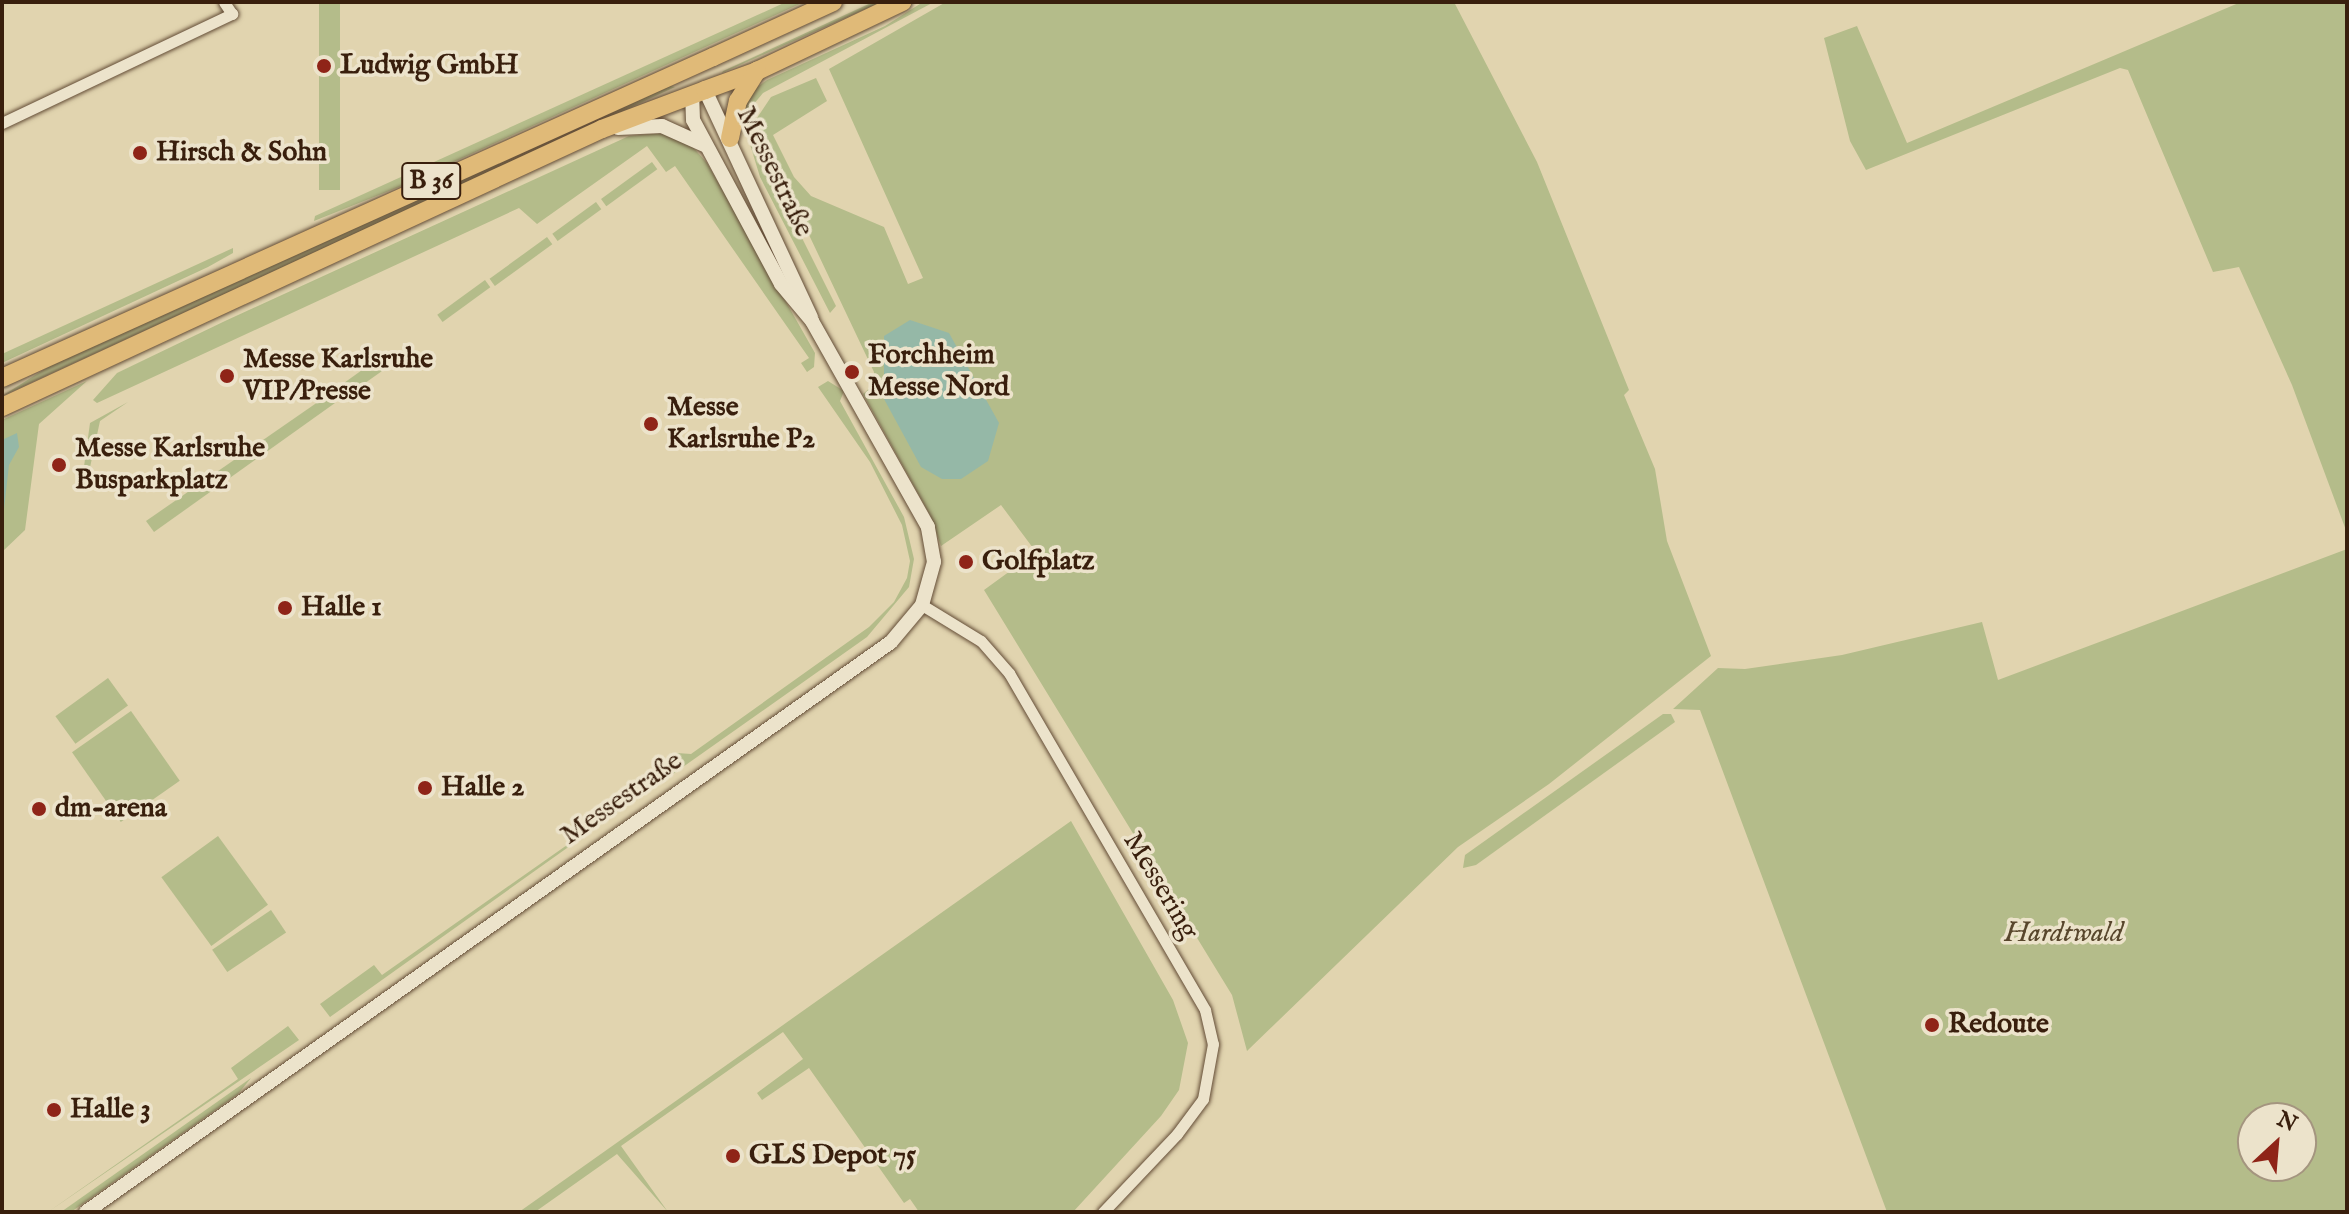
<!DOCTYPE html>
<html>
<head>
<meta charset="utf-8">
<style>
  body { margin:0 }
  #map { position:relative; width:2349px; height:1214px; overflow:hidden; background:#e1d4af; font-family:"IM FELL English",serif }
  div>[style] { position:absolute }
  .green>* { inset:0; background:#b4bc8a; transform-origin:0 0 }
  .water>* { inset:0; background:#95b8a7 }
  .roads { filter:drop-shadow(0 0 2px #634c36) drop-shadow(0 0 2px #634c36) }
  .minor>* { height:11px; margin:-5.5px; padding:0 5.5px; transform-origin:5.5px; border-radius:5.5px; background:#ece3cb }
  .tertiary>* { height:14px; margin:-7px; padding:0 7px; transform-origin:7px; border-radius:7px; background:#ece3cb }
  .primary>* { height:18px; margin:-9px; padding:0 9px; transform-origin:9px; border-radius:9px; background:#e0ba78 }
  .trunk>* { height:18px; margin:-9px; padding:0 9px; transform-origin:9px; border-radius:9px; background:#e0ba78 }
  .dots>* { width:22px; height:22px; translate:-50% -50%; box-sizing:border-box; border:4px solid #ece3cb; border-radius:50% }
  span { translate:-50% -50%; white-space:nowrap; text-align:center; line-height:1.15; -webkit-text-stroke:7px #ece3cb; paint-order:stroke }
  .shield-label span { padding:2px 6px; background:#ece3cb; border:2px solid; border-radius:6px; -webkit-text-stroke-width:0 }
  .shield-label { font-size:26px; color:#391f0d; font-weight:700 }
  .poi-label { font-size:28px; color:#391f0d; font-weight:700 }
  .left { translate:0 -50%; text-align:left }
  .street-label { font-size:28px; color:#391f0d }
  .park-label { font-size:28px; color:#58462c; font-style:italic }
  .frame { position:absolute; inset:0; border:4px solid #391f0d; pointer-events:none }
  .north { position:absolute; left:2237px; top:1102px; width:80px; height:80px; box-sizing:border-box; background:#ece3cb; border:2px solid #a4957f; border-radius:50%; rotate:26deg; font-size:22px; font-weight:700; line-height:32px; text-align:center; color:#391f0d }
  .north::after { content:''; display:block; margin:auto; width:28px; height:36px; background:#8f2418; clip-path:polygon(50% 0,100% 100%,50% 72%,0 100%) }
</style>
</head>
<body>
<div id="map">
  <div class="green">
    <div style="left:319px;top:2px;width:21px;height:188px"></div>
    <div style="clip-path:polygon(786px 2px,804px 2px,399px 187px,314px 221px,315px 216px)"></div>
    <div style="clip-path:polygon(873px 2px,881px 2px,722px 73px,723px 71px)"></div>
    <div style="clip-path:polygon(923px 2px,934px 2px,763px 93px,748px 111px,747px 125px,757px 148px,836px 306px,830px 313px,760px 177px,741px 115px,753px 90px,767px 80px,885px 26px)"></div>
    <div style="clip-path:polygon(946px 2px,1454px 2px,1537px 162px,1629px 390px,1624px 395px,1655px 469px,1667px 541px,1711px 656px,1549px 784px,1458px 847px,1247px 1051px,1232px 995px,984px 590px,1036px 552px,1001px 505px,941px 546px,930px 515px,863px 394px,873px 385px,874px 372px,755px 121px,771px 97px,816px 78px,827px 101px,773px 135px,794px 177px,811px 196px,884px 227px,908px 284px,923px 278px,829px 69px)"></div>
    <div style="clip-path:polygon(2241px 2px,2347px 2px,2347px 533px,2292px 385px,2239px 267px,2213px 272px,2128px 70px,2120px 68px,1866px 170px,1850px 141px,1824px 38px,1857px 26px,1907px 143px)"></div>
    <div style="clip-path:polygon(665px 85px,675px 87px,2px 396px,64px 357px)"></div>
    <div style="clip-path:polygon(663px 133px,691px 145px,707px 163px,815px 353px,814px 367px,807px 372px,801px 363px,809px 358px,675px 166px,666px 172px,647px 146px,537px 224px,519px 208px,97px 403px,93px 400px,117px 373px,225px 321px,629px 136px)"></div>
    <div style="left:652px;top:162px;width:9px;height:63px;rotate:54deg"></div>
    <div style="left:596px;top:202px;width:9px;height:54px;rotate:54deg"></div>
    <div style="left:547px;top:237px;width:9px;height:71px;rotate:54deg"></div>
    <div style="clip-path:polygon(233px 248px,233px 253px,208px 267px,2px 363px,2px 354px)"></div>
    <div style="left:485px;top:280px;width:9px;height:59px;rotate:54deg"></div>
    <div style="clip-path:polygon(406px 354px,344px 398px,337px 388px,383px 355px)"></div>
    <div style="clip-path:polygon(87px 381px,39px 424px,25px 530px,2px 552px,2px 420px)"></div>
    <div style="clip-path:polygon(828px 381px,844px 391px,840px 401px,904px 517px,914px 559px,909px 587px,867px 637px,673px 774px,677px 753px,691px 754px,869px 627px,894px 602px,907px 578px,910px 561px,902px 525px,870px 462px,818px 387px)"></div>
    <div style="clip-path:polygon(328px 395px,335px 403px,154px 532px,146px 521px)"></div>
    <div style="clip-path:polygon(128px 402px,100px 421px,86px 486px,82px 481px,90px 423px)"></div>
    <div style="clip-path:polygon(evenodd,2347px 549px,2347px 1212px,1887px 1212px,1700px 710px,1673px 709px,1718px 668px,1745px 669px,1842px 655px,1982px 622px,1998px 680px,2347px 549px,2253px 1118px,2301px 1118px,2301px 1166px,2253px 1166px,2253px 1118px)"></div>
    <div style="left:108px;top:678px;width:34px;height:65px;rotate:54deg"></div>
    <div style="left:131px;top:711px;width:85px;height:72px;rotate:55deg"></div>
    <div style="clip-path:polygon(1663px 714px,1671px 714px,1675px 722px,1476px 865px,1463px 868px,1465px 855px)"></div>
    <div style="clip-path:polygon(617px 794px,626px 806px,330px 1017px,320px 1004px,374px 965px,382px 975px,614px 812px,607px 802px)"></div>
    <div style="clip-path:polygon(1071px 821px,1173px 1000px,1188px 1043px,1179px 1090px,1161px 1116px,1073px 1212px,919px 1212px,910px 1199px,904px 1203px,809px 1068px,762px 1100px,757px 1093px,803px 1059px,783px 1032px,621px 1146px,668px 1212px,617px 1154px,535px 1212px,519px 1212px)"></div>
    <div style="left:218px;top:836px;width:85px;height:70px;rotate:54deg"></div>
    <div style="left:271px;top:910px;width:27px;height:71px;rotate:56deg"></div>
    <div style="clip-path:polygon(288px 1026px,299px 1040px,48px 1212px,238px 1079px,231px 1068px)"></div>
    <div style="clip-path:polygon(251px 1078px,238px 1094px,71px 1212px,61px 1212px)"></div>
  </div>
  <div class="water">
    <div style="clip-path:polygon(910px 320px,949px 333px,999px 423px,988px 461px,961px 479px,942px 479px,921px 467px,884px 399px,884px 336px)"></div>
    <div style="clip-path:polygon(17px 433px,19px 447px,9px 465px,2px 527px,2px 440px)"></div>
  </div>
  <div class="roads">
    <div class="minor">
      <div style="left:2px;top:123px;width:255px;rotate:-25.4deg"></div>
      <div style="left:232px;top:14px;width:14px;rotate:-124deg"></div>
      <div style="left:922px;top:605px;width:69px;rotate:31.4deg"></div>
      <div style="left:981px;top:641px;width:43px;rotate:48.8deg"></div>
      <div style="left:1009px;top:673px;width:390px;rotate:59.8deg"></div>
      <div style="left:1205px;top:1010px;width:35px;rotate:77deg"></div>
      <div style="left:1213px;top:1044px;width:56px;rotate:100.3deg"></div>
      <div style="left:1203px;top:1099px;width:44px;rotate:126.6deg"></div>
      <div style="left:1177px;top:1134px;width:108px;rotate:133.5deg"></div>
    </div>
    <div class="tertiary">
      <div style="left:705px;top:90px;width:251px;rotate:65deg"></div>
      <div style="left:618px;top:128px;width:44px;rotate:-2.6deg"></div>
      <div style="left:662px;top:126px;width:46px;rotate:24.3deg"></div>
      <div style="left:86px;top:1212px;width:986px;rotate:-35.3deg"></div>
      <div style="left:891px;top:642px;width:48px;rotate:-50deg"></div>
      <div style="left:922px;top:605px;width:45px;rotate:-74.4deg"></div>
      <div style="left:934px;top:562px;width:36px;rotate:-100deg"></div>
      <div style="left:928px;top:527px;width:236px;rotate:-119.4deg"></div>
      <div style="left:812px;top:321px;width:48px;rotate:-130deg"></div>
      <div style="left:781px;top:284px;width:186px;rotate:-118.2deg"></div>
      <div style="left:693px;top:120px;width:26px;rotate:-92deg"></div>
    </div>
    <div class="primary">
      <div style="left:2px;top:378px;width:780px;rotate:-24.3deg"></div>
      <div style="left:2px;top:407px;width:661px;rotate:-24.86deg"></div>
      <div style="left:602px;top:129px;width:110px;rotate:-20.7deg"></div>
    </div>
    <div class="trunk">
      <div style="left:713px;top:57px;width:132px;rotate:-24.6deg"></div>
      <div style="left:705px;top:90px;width:55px;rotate:-20.1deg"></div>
      <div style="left:757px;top:71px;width:161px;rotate:-25.4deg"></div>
      <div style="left:730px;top:138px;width:38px;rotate:-78deg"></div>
      <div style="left:738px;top:101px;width:36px;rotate:-58deg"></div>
    </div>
  </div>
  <div class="dots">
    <div style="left:324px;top:66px;background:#8f2418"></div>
    <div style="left:140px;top:153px;background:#8f2418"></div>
    <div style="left:852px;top:372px;background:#8f2418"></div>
    <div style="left:227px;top:376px;background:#8f2418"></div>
    <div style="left:651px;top:424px;background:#8f2418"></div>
    <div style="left:59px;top:465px;background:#8f2418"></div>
    <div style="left:966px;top:562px;background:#8f2418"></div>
    <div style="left:285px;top:608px;background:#8f2418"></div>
    <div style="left:425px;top:788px;background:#8f2418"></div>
    <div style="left:39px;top:809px;background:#8f2418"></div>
    <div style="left:1932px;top:1025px;background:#8f2418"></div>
    <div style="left:54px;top:1110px;background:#8f2418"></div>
    <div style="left:733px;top:1156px;background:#8f2418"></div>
  </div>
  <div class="shield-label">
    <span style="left:431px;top:181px">B 36</span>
  </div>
  <div class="poi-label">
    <span class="left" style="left:340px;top:66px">Ludwig GmbH</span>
    <span class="left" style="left:156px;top:153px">Hirsch &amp; Sohn</span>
    <span class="left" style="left:868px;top:372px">Forchheim<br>Messe Nord</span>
    <span class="left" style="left:243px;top:376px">Messe Karlsruhe<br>VIP/Presse</span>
    <span class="left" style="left:667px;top:424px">Messe<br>Karlsruhe P2</span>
    <span class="left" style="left:75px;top:465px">Messe Karlsruhe<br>Busparkplatz</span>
    <span class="left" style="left:982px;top:562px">Golfplatz</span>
    <span class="left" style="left:301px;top:608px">Halle 1</span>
    <span class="left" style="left:441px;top:788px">Halle 2</span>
    <span class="left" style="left:55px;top:809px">dm-arena</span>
    <span class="left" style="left:1948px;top:1025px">Redoute</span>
    <span class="left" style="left:70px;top:1110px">Halle 3</span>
    <span class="left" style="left:749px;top:1156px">GLS Depot 75</span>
  </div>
  <div class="street-label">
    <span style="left:774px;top:172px;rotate:64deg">Messestraße</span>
    <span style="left:622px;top:799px;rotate:-35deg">Messestraße</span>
    <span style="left:1160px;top:886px;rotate:59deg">Messering</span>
  </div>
  <div class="park-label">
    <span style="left:2064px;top:934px">Hardtwald</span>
  </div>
  <div class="frame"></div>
  <div class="north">N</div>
</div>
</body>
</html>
